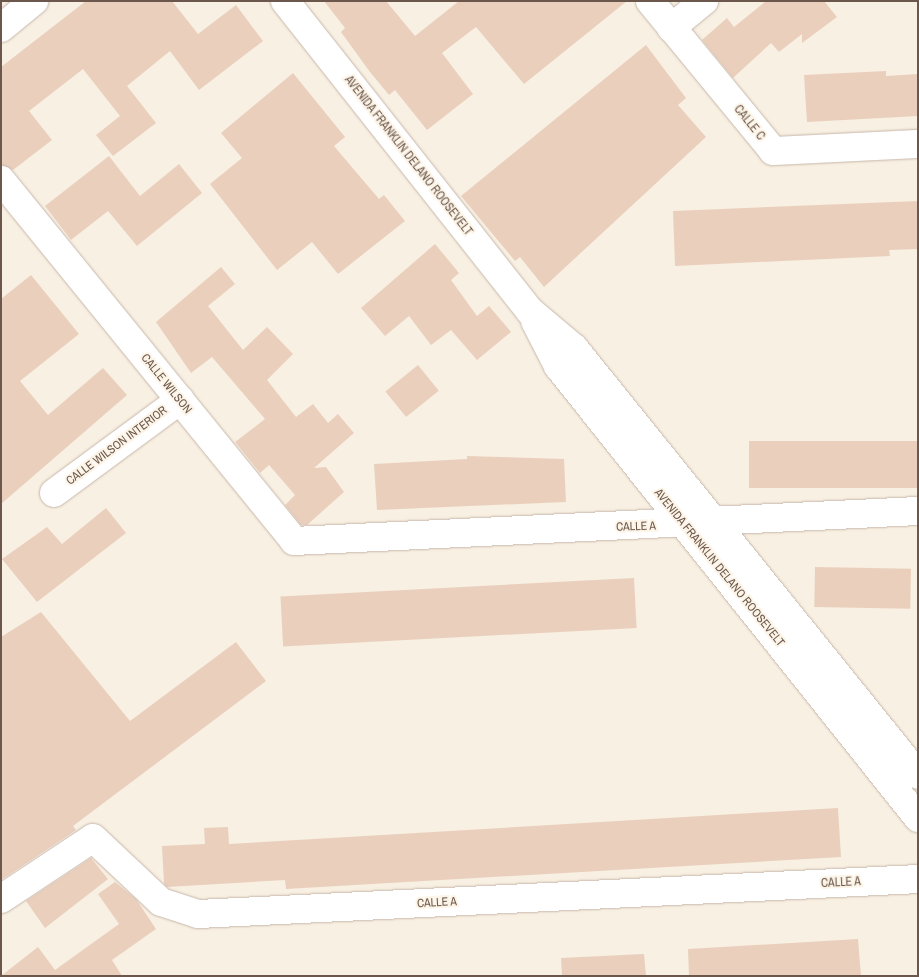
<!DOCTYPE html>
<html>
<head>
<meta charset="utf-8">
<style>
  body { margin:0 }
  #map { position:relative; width:919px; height:977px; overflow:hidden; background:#f8f0e2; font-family:"Archivo Narrow",sans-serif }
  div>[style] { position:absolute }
  .building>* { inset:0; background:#eacfbd; transform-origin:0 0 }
  .roads { filter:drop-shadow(0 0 1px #c7b7ab) drop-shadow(0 0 1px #c7b7ab) }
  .minor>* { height:28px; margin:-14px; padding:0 14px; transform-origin:14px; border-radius:14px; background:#fff }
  span { translate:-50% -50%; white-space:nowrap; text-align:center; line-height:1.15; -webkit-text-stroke:4px #fcf4e7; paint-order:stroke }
  .street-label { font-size:12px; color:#6c574c }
  .frame { position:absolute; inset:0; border:2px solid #6c574c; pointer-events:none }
</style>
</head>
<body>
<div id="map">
  <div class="building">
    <div style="clip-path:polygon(86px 1px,172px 1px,198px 34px,236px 5px,263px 41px,199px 90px,170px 51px,127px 86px,156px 123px,113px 156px,96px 135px,120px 116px,83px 69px,29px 111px,52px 140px,13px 170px,1px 165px,1px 67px)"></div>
    <div style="clip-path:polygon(324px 1px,386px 1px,415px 36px,459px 1px,627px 1px,524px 84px,476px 27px,442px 53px,473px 94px,427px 130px,395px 90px,389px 95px,370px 72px,341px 32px,345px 28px)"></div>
    <div style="clip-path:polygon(766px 1px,824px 1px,837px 17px,802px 43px,802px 34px,779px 52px,771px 43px,733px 78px,702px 40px,727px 18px,734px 27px)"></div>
    <div style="clip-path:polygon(646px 45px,686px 98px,678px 105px,706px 137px,544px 287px,520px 257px,515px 261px,461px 196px)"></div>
    <div style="clip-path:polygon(886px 71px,886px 76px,918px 74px,918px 116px,807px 122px,804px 75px)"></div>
    <div style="clip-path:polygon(293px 73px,345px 137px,334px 146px,379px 199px,384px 195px,405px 221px,338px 274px,312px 242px,277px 270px,210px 184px,242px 158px,221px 133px)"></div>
    <div style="clip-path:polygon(109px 156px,140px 196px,179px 164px,202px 193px,137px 246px,108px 211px,71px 240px,45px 206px)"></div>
    <div style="clip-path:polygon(918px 201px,918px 249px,889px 250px,890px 256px,675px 266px,673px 211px)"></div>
    <div style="clip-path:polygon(435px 244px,459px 273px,451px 280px,477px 316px,489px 306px,511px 332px,477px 360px,451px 330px,431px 345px,409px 316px,385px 336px,361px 308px)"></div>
    <div style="clip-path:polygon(221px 267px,235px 284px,208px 306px,243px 350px,267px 327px,293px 354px,267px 380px,296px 417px,313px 404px,328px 423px,338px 414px,354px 433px,314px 468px,326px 467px,344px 492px,307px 525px,301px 525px,285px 505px,295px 495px,269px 465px,260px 473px,235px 442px,265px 419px,212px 357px,191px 373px,156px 322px)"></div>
    <div style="clip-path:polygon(31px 275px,79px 334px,20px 381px,48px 415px,103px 368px,127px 395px,1px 504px,1px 299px)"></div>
    <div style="left:418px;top:365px;width:33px;height:42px;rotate:51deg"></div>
    <div style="left:918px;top:441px;width:47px;height:169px;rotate:90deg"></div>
    <div style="clip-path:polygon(467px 456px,564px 459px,566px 502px,377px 510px,374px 464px,467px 459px)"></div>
    <div style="clip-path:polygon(106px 508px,126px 533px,37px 602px,2px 559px,47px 527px,62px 544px)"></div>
    <div style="left:815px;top:567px;width:96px;height:40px;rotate:1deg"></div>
    <div style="left:634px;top:578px;width:50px;height:354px;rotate:87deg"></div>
    <div style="clip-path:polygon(41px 612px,130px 721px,236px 642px,266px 681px,73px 826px,76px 830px,1px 880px,1px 637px)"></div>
    <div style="clip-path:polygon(838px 808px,841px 857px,286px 889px,285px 880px,167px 887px,164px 884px,162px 846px,205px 844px,204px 828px,228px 827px,229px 844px)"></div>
    <div style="clip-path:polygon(91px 858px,108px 879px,45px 928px,26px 901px)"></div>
    <div style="clip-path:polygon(115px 882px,136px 899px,156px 929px,112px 960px,122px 976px,1px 976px,38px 947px,55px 970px,119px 924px,98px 894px)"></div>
    <div style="clip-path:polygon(858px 939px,861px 976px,689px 976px,688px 949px)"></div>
    <div style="clip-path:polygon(644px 954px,646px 976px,562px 976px,561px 958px)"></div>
  </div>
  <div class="roads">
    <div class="minor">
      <div style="left:285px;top:1px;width:395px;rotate:51.7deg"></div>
      <div style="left:530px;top:311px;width:57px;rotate:40.1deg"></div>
      <div style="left:574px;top:348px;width:548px;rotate:51.14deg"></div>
      <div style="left:650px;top:1px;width:194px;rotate:50.6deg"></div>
      <div style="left:773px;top:151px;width:145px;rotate:-2.8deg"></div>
      <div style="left:1px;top:28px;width:43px;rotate:-39.3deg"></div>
      <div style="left:671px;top:28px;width:43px;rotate:-39.3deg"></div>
      <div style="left:1px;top:180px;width:465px;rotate:50.9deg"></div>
      <div style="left:294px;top:541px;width:625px;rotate:-2.75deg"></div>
      <div style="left:535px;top:321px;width:51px;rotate:62.9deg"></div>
      <div style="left:558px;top:366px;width:578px;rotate:51.46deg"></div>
      <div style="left:54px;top:493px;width:157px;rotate:-36.4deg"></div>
      <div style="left:1px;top:899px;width:110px;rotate:-33.5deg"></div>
      <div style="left:93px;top:838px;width:93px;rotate:43.3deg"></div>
      <div style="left:161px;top:902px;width:39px;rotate:18deg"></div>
      <div style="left:198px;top:914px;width:721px;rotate:-2.78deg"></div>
    </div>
  </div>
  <div class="street-label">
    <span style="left:749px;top:123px;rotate:51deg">CALLE C</span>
    <span style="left:408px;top:156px;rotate:52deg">AVENIDA FRANKLIN DELANO ROOSEVELT</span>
    <span style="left:166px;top:384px;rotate:51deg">CALLE WILSON</span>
    <span style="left:117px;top:446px;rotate:-37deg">CALLE WILSON INTERIOR</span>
    <span style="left:636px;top:527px;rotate:-2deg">CALLE A</span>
    <span style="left:719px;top:568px;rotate:51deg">AVENIDA FRANKLIN DELANO ROOSEVELT</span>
    <span style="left:841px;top:883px;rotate:-3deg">CALLE A</span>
    <span style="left:437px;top:903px;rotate:-3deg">CALLE A</span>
  </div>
  <div class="frame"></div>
</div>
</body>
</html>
